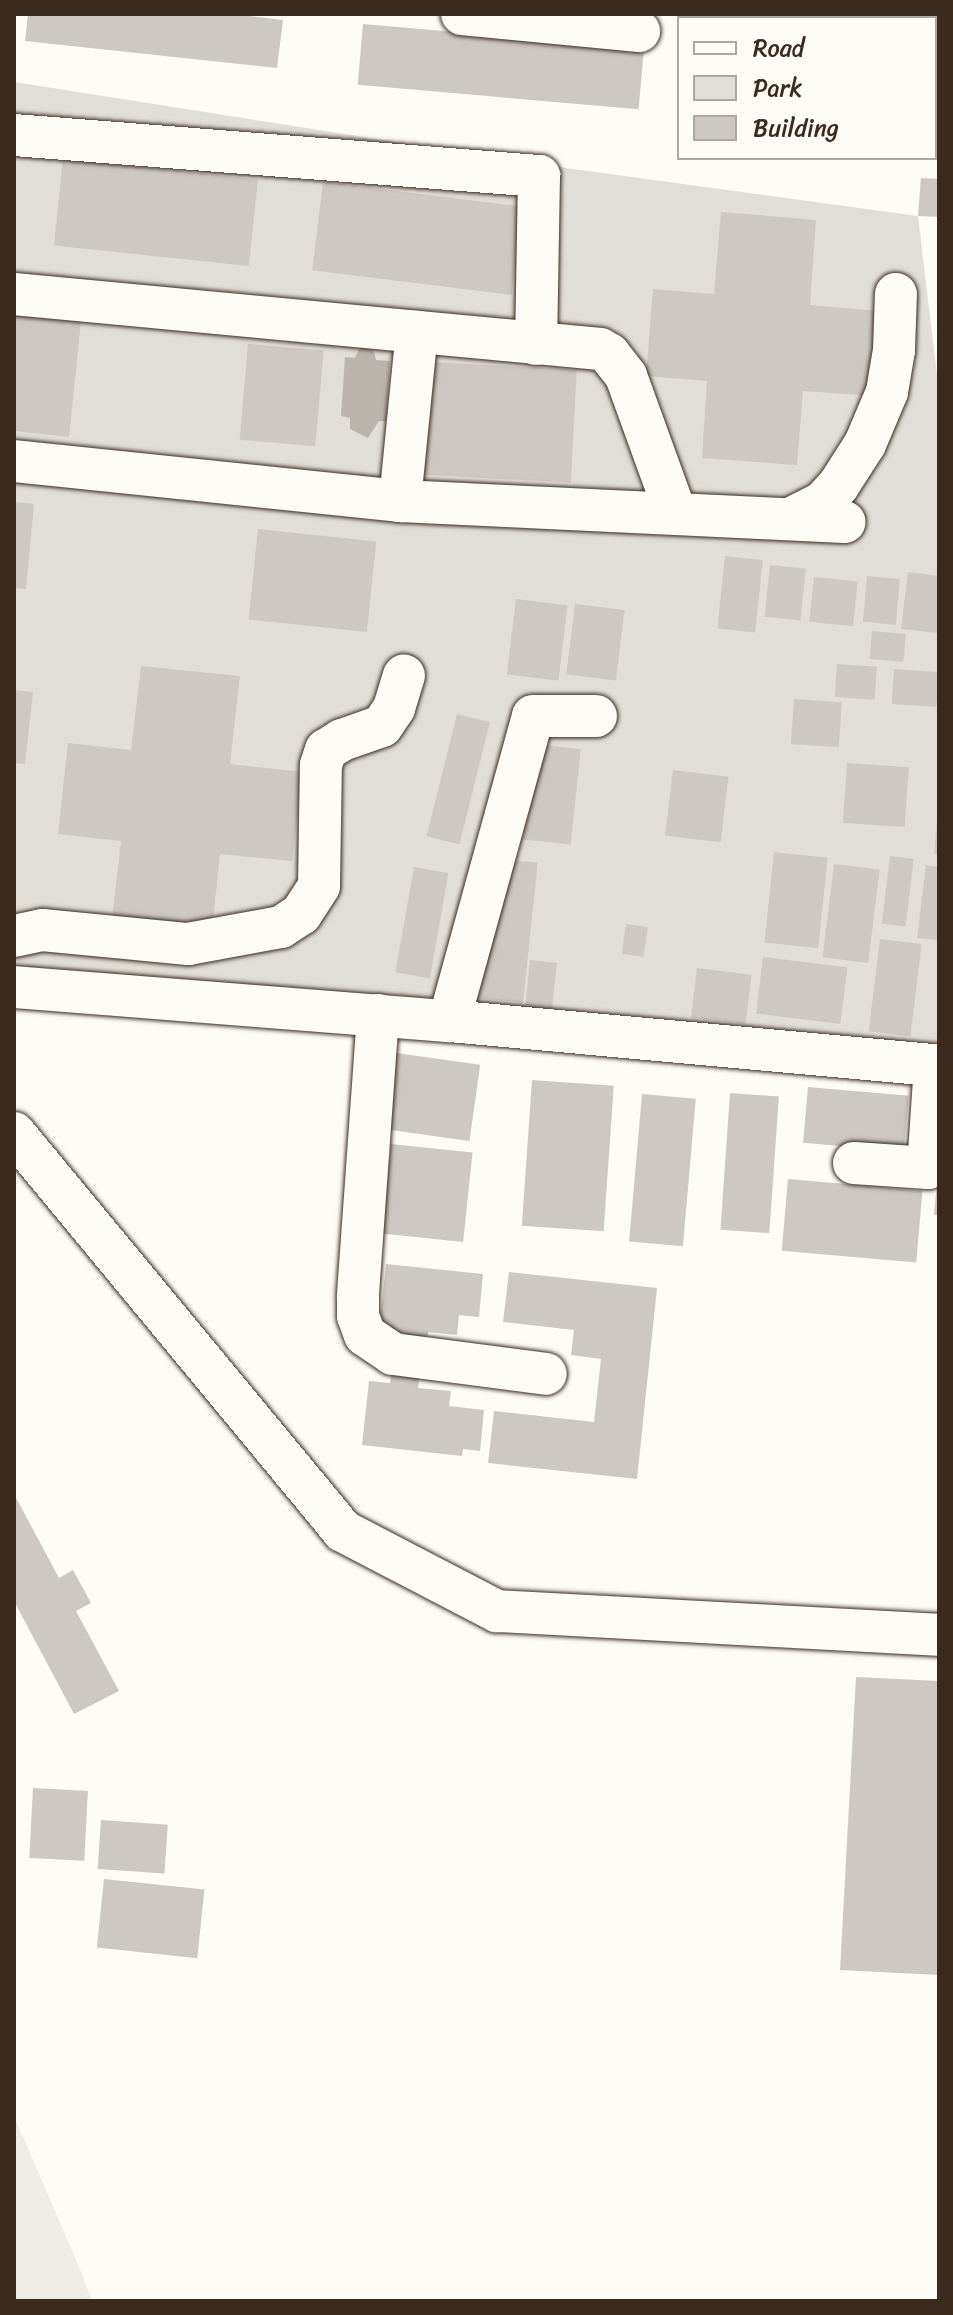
<!DOCTYPE html>
<html>
<head>
<meta charset="utf-8">
<style>
  body { margin:0 }
  #map { position:relative; width:953px; height:2315px; overflow:hidden; background:#fdfcf7; font-family:Sriracha,sans-serif }
  div>[style] { position:absolute }
  .built>* { inset:0; background:#efece7 }
  .green>* { inset:0; background:#e1ded7 }
  .water>* { inset:0; background:#bbb4ad }
  .building>* { inset:0; background:#cdc8c2; transform-origin:0 0 }
  .roads { filter:drop-shadow(0 0 2px #3b2a1e) drop-shadow(0 0 2px #3b2a1e) }
  .minor>* { height:42px; margin:-21px; padding:0 21px; transform-origin:21px; border-radius:21px; background:#fdfcf7 }
  span { translate:-50% -50%; white-space:nowrap; text-align:center; line-height:1.15; -webkit-text-stroke:6px #fdfcf7; paint-order:stroke }
  .frame { position:absolute; inset:0; border:16px solid #3b2a1e; pointer-events:none }
  .legend { position:absolute; left:677px; top:16px; width:260px; height:144px; box-sizing:border-box; background:#fdfcf7; border:2px solid #afa8a0; margin:0; padding:10px 14px; list-style:none; font-size:24px; color:#3b2a1e }
  .legend li { display:flex; align-items:center; gap:16px; height:40px }
  .legend b { width:40px; border:2px solid #afa8a0 }
</style>
</head>
<body>
<div id="map">
  <div class="built">
    <div style="clip-path:polygon(14px 2116px,77px 2262px,92px 2301px,14px 2301px)"></div>
  </div>
  <div class="green">
    <div style="clip-path:polygon(14px 82px,522px 162px,918px 216px,939px 392px,939px 1059px,14px 1003px)"></div>
  </div>
  <div class="water">
    <div style="clip-path:polygon(365px 345px,374px 352px,376px 360px,390px 361px,386px 421px,379px 421px,368px 438px,350px 429px,350px 418px,341px 416px,345px 357px,355px 358px,359px 349px)"></div>
  </div>
  <div class="building">
    <div style="clip-path:polygon(28px 14px,233px 14px,283px 20px,277px 68px,25px 41px)"></div>
    <div style="left:363px;top:24px;width:282px;height:61px;rotate:5deg"></div>
    <div style="left:63px;top:159px;width:196px;height:87px;rotate:6deg"></div>
    <div style="clip-path:polygon(921px 178px,939px 179px,939px 217px,918px 216px)"></div>
    <div style="left:323px;top:182px;width:201px;height:89px;rotate:7deg"></div>
    <div style="clip-path:polygon(721px 212px,816px 220px,810px 305px,879px 311px,872px 396px,803px 391px,797px 465px,702px 458px,707px 381px,646px 376px,653px 289px,714px 294px)"></div>
    <div style="clip-path:polygon(14px 315px,81px 322px,69px 437px,14px 431px)"></div>
    <div style="left:248px;top:344px;width:76px;height:96px;rotate:5deg"></div>
    <div style="left:429px;top:362px;width:148px;height:113px;rotate:3deg"></div>
    <div style="clip-path:polygon(14px 502px,34px 504px,26px 589px,14px 588px)"></div>
    <div style="left:258px;top:529px;width:119px;height:91px;rotate:6deg"></div>
    <div style="left:725px;top:556px;width:38px;height:73px;rotate:6deg"></div>
    <div style="left:770px;top:565px;width:36px;height:52px;rotate:6deg"></div>
    <div style="clip-path:polygon(908px 572px,939px 576px,939px 633px,901px 629px)"></div>
    <div style="left:867px;top:576px;width:33px;height:46px;rotate:5deg"></div>
    <div style="left:814px;top:577px;width:44px;height:45px;rotate:6deg"></div>
    <div style="left:516px;top:599px;width:52px;height:76px;rotate:7deg"></div>
    <div style="left:575px;top:604px;width:50px;height:71px;rotate:7deg"></div>
    <div style="left:872px;top:631px;width:34px;height:28px;rotate:5deg"></div>
    <div style="left:837px;top:664px;width:40px;height:33px;rotate:4deg"></div>
    <div style="clip-path:polygon(141px 666px,240px 676px,230px 764px,302px 772px,292px 861px,220px 854px,212px 930px,112px 919px,121px 841px,58px 834px,68px 743px,131px 750px)"></div>
    <div style="left:894px;top:669px;width:45px;height:35px;rotate:4deg"></div>
    <div style="clip-path:polygon(14px 690px,33px 692px,25px 764px,14px 763px)"></div>
    <div style="left:794px;top:699px;width:48px;height:45px;rotate:4deg"></div>
    <div style="left:457px;top:714px;width:34px;height:126px;rotate:14deg"></div>
    <div style="left:533px;top:744px;width:48px;height:96px;rotate:6deg"></div>
    <div style="left:847px;top:763px;width:62px;height:60px;rotate:4deg"></div>
    <div style="left:673px;top:770px;width:56px;height:66px;rotate:7deg"></div>
    <div style="clip-path:polygon(937px 823px,939px 823px,939px 854px,934px 854px)"></div>
    <div style="left:774px;top:852px;width:54px;height:91px;rotate:6deg"></div>
    <div style="left:890px;top:856px;width:24px;height:68px;rotate:7deg"></div>
    <div style="left:493px;top:858px;width:45px;height:141px;rotate:6deg"></div>
    <div style="left:834px;top:864px;width:46px;height:94px;rotate:7deg"></div>
    <div style="clip-path:polygon(926px 865px,939px 867px,939px 940px,917px 938px)"></div>
    <div style="left:414px;top:867px;width:35px;height:107px;rotate:10deg"></div>
    <div style="left:626px;top:924px;width:22px;height:30px;rotate:8deg"></div>
    <div style="left:880px;top:939px;width:42px;height:93px;rotate:7deg"></div>
    <div style="left:763px;top:957px;width:85px;height:57px;rotate:7deg"></div>
    <div style="left:530px;top:960px;width:27px;height:50px;rotate:6deg"></div>
    <div style="left:697px;top:968px;width:55px;height:50px;rotate:7deg"></div>
    <div style="left:396px;top:1053px;width:85px;height:77px;rotate:8deg"></div>
    <div style="left:532px;top:1080px;width:82px;height:146px;rotate:4deg"></div>
    <div style="left:808px;top:1087px;width:101px;height:56px;rotate:5deg"></div>
    <div style="left:730px;top:1093px;width:49px;height:137px;rotate:4deg"></div>
    <div style="left:642px;top:1094px;width:54px;height:148px;rotate:5deg"></div>
    <div style="left:391px;top:1144px;width:82px;height:90px;rotate:6deg"></div>
    <div style="left:788px;top:1179px;width:135px;height:72px;rotate:5deg"></div>
    <div style="clip-path:polygon(937px 1182px,939px 1182px,939px 1215px,934px 1215px)"></div>
    <div style="clip-path:polygon(386px 1264px,483px 1274px,479px 1317px,459px 1315px,457px 1335px,428px 1332px,426px 1352px,403px 1349px,405px 1333px,379px 1330px)"></div>
    <div style="clip-path:polygon(509px 1272px,657px 1288px,637px 1479px,488px 1463px,494px 1411px,594px 1422px,601px 1359px,571px 1355px,574px 1330px,503px 1322px)"></div>
    <div style="clip-path:polygon(392px 1363px,421px 1366px,418px 1388px,451px 1391px,449px 1406px,484px 1410px,480px 1451px,463px 1449px,462px 1456px,362px 1445px,369px 1381px,390px 1383px)"></div>
    <div style="clip-path:polygon(14px 1494px,59px 1578px,73px 1570px,91px 1603px,76px 1611px,119px 1691px,74px 1714px,14px 1601px)"></div>
    <div style="clip-path:polygon(856px 1677px,939px 1681px,939px 1975px,840px 1970px)"></div>
    <div style="left:33px;top:1788px;width:55px;height:70px;rotate:3deg"></div>
    <div style="left:101px;top:1820px;width:67px;height:49px;rotate:4deg"></div>
    <div style="left:104px;top:1879px;width:101px;height:69px;rotate:6deg"></div>
  </div>
  <div class="roads">
    <div class="minor">
      <div style="left:462px;top:14px;width:178px;rotate:5.5deg"></div>
      <div style="left:859px;top:14px;width:6px;rotate:45deg"></div>
      <div style="left:935px;top:84px;width:6px;rotate:45deg"></div>
      <div style="left:14px;top:135px;width:527px;rotate:4.47deg"></div>
      <div style="left:539px;top:176px;width:168px;rotate:91deg"></div>
      <div style="left:14px;top:294px;width:589px;rotate:5.36deg"></div>
      <div style="left:600px;top:349px;width:10px;rotate:29deg"></div>
      <div style="left:609px;top:354px;width:28px;rotate:52deg"></div>
      <div style="left:626px;top:376px;width:144px;rotate:70.1deg"></div>
      <div style="left:14px;top:461px;width:388px;rotate:5.9deg"></div>
      <div style="left:400px;top:501px;width:445px;rotate:2.7deg"></div>
      <div style="left:400px;top:501px;width:170px;rotate:-84.3deg"></div>
      <div style="left:792px;top:518px;width:35px;rotate:-27deg"></div>
      <div style="left:823px;top:502px;width:22px;rotate:-47deg"></div>
      <div style="left:838px;top:486px;width:50px;rotate:-57.3deg"></div>
      <div style="left:865px;top:444px;width:56px;rotate:-67.1deg"></div>
      <div style="left:887px;top:392px;width:43px;rotate:-80.5deg"></div>
      <div style="left:894px;top:350px;width:56px;rotate:-88deg"></div>
      <div style="left:14px;top:936px;width:29px;rotate:-12deg"></div>
      <div style="left:42px;top:930px;width:147px;rotate:5.5deg"></div>
      <div style="left:188px;top:944px;width:95px;rotate:-10.4deg"></div>
      <div style="left:281px;top:927px;width:24px;rotate:-33deg"></div>
      <div style="left:301px;top:914px;width:33px;rotate:-57deg"></div>
      <div style="left:319px;top:886px;width:121px;rotate:-89.1deg"></div>
      <div style="left:321px;top:765px;width:16px;rotate:-72deg"></div>
      <div style="left:326px;top:750px;width:19px;rotate:-32deg"></div>
      <div style="left:342px;top:740px;width:42px;rotate:-19.3deg"></div>
      <div style="left:382px;top:726px;width:22px;rotate:-56deg"></div>
      <div style="left:394px;top:708px;width:34px;rotate:-73deg"></div>
      <div style="left:14px;top:987px;width:436px;rotate:4.5deg"></div>
      <div style="left:449px;top:1021px;width:492px;rotate:5.2deg"></div>
      <div style="left:378px;top:1015px;width:283px;rotate:94.1deg"></div>
      <div style="left:358px;top:1297px;width:19px;rotate:90deg"></div>
      <div style="left:358px;top:1316px;width:20px;rotate:70deg"></div>
      <div style="left:365px;top:1335px;width:34px;rotate:34deg"></div>
      <div style="left:393px;top:1354px;width:154px;rotate:7.4deg"></div>
      <div style="left:449px;top:1021px;width:316px;rotate:-74.6deg"></div>
      <div style="left:533px;top:716px;width:63px"></div>
      <div style="left:14px;top:1133px;width:516px;rotate:50.42deg"></div>
      <div style="left:343px;top:1531px;width:174px;rotate:27.5deg"></div>
      <div style="left:497px;top:1611px;width:443px;rotate:3.1deg"></div>
      <div style="left:854px;top:1163px;width:74px;rotate:3.9deg"></div>
      <div style="left:928px;top:1168px;width:102px;rotate:-86.1deg"></div>
    </div>
  </div>
  <div class="frame"></div>
  <ul class="legend">
  <li><b style="height:10px;background:#fdfcf7"></b>Road</li>
  <li><b style="height:22px;background:#e1ded7"></b>Park</li>
  <li><b style="height:22px;background:#cdc8c2"></b>Building</li>
  </ul>
</div>
</body>
</html>
